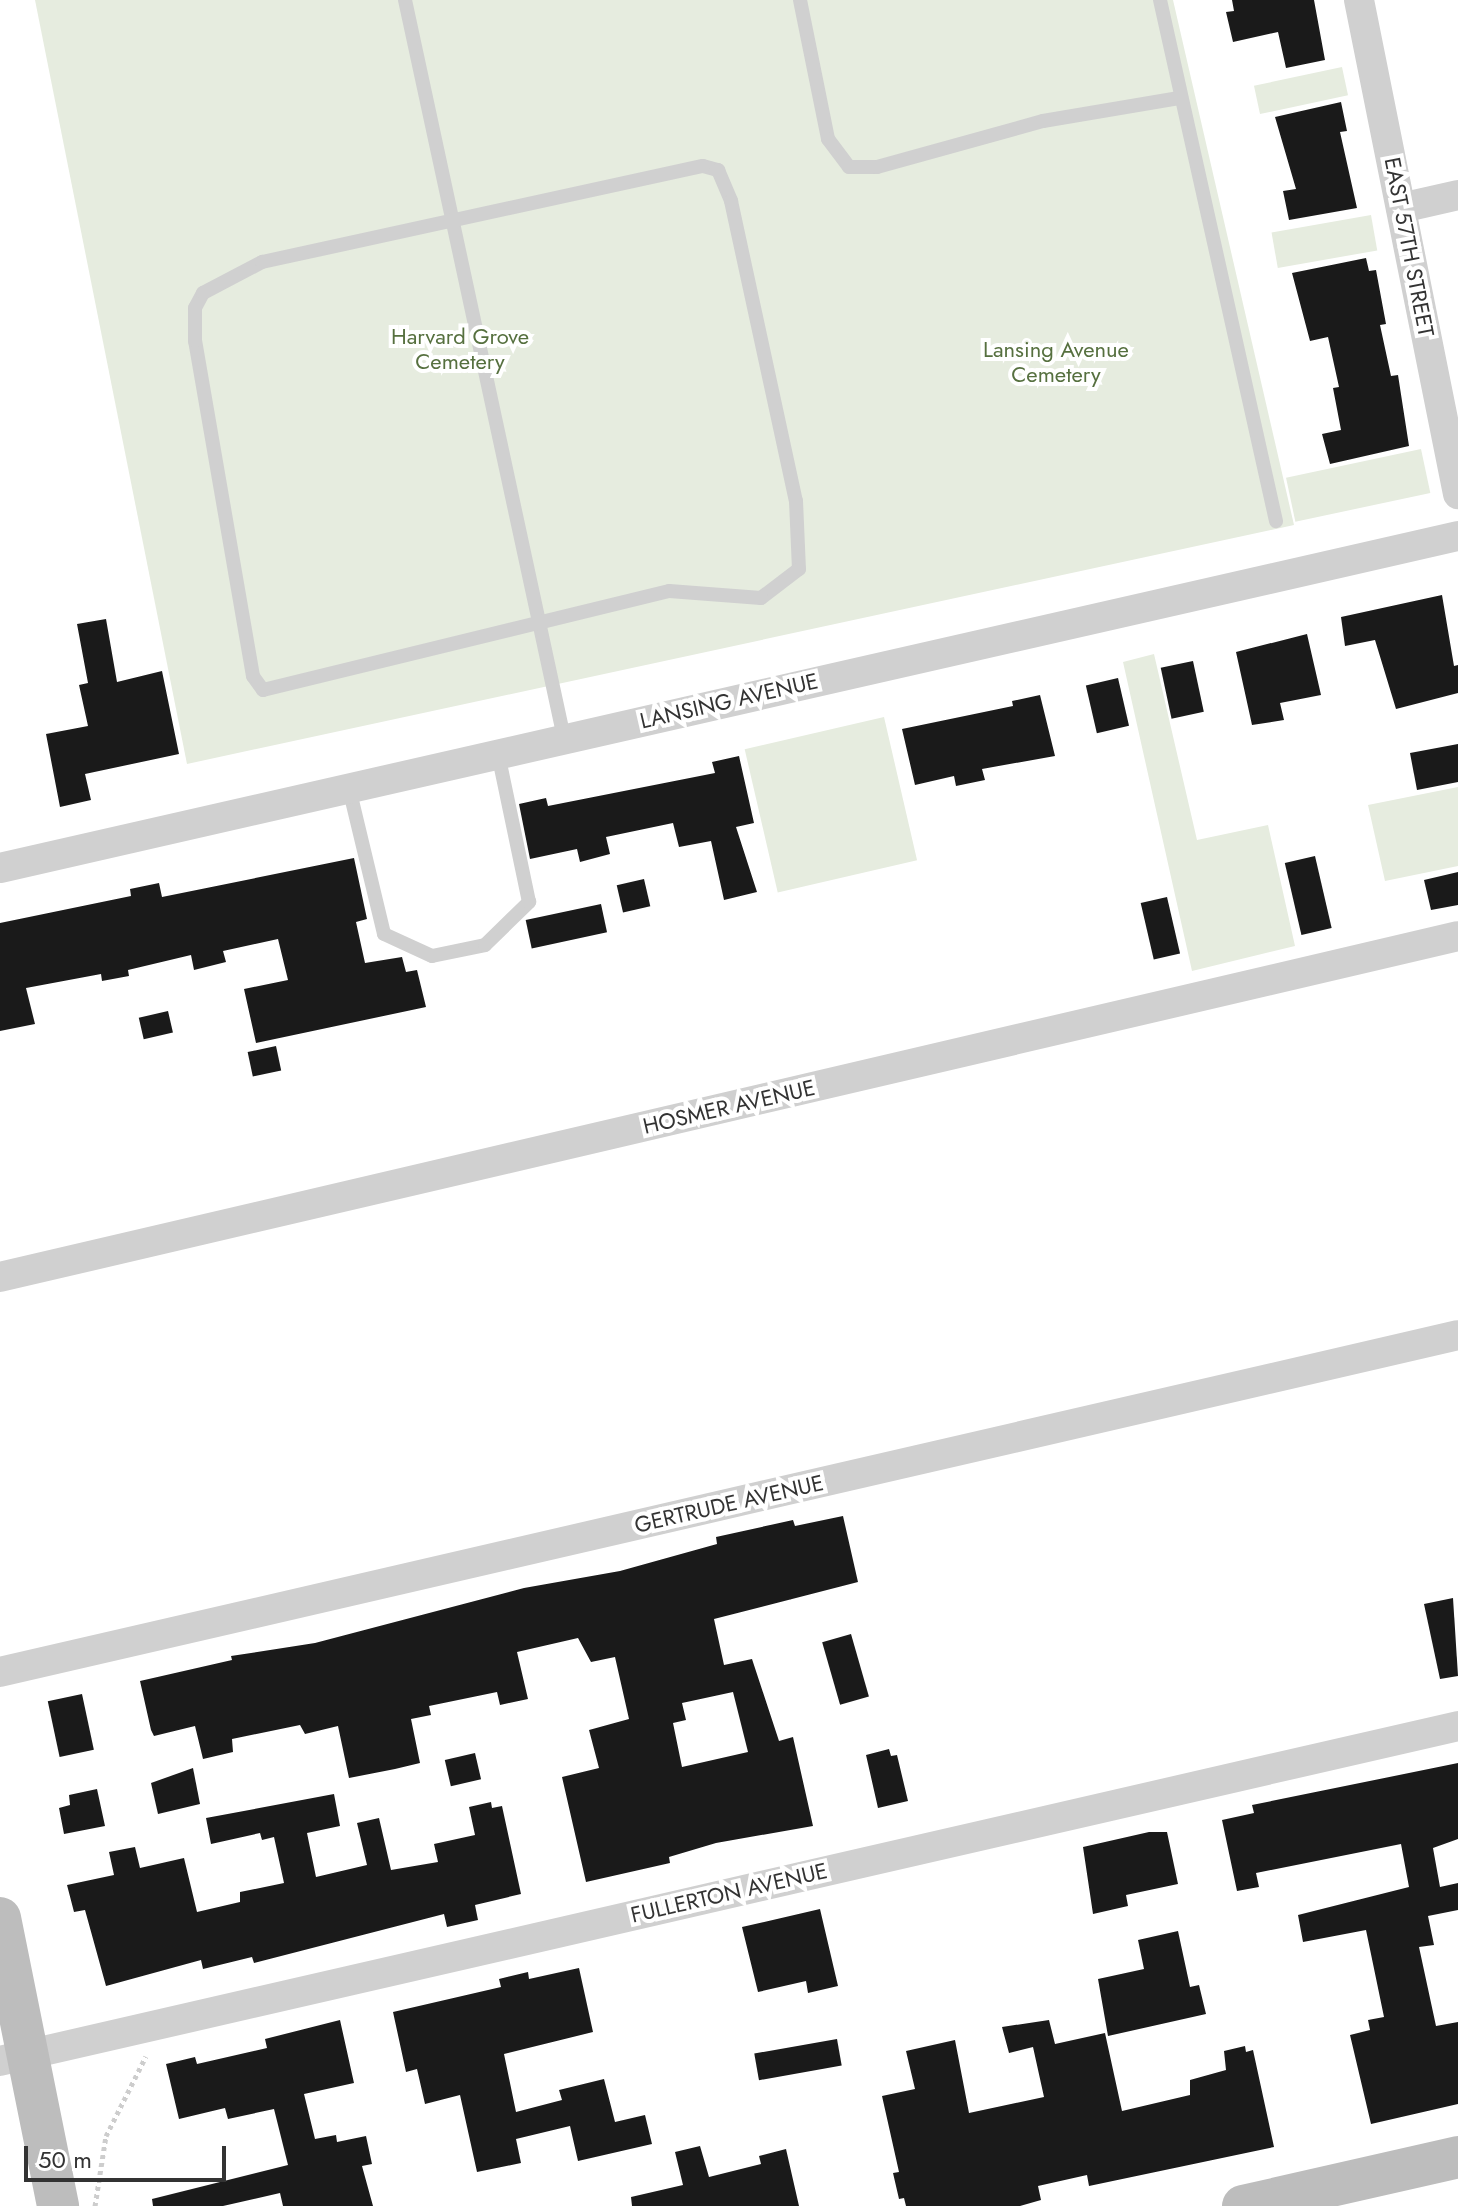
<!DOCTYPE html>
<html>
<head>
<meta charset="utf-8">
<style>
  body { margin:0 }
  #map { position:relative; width:1458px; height:2206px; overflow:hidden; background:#fff; font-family:Jost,sans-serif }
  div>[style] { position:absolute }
  .green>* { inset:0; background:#e6ecdf; transform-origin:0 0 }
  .building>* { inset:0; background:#1a1a1a; transform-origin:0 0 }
  .path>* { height:5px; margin-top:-2.5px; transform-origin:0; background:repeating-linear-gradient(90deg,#cdcdcd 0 4px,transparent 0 8px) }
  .lane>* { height:14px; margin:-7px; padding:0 7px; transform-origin:7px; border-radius:7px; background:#d0d0d0 }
  .street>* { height:30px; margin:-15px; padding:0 15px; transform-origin:15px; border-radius:15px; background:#d0d0d0 }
  .secondary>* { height:42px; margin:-21px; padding:0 21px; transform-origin:21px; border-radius:21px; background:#bdbdbd }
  span { translate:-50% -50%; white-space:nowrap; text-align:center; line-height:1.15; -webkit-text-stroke:8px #fff; paint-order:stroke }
  .street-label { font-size:22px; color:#333 }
  .park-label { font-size:22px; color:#56703f }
  .scale { position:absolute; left:24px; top:2146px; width:202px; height:36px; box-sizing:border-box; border:4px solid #333; border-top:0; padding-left:10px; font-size:24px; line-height:28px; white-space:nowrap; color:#333; -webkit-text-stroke:6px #fff; paint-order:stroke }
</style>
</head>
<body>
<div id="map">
  <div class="green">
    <div style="clip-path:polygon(35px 0,1173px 0,1294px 525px,187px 764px)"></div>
    <div style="left:1342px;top:67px;width:29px;height:90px;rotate:78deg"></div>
    <div style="left:1371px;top:215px;width:36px;height:101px;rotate:80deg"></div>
    <div style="left:1421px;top:449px;width:45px;height:138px;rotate:78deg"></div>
    <div style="clip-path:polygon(1154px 654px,1197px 840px,1268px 825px,1295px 946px,1192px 971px,1123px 662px)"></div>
    <div style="left:884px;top:717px;width:147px;height:143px;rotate:77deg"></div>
    <div style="clip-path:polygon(1458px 787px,1458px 866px,1385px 881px,1368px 805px)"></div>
  </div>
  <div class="building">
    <div style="clip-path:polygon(1232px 0,1314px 0,1325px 60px,1286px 68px,1278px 32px,1233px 42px,1226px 12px,1234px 11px)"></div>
    <div style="clip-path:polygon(1341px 102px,1347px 131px,1340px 132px,1357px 208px,1289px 220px,1283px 191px,1296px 189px,1275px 117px)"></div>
    <div style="clip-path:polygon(1366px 258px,1369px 271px,1376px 270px,1386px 324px,1380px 325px,1391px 376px,1398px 375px,1409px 446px,1330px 464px,1322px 434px,1341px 430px,1333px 388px,1339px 387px,1328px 337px,1310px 341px,1292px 273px)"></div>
    <div style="clip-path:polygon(1442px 595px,1454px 666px,1458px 665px,1458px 693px,1396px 709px,1375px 640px,1345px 646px,1341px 617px)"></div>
    <div style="clip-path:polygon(106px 619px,117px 682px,162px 671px,179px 754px,85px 774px,91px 800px,60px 807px,46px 734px,88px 726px,79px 685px,88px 683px,77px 624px)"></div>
    <div style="clip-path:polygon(1307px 634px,1321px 695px,1280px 703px,1284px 720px,1252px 725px,1236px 652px)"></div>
    <div style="left:1193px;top:661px;width:52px;height:33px;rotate:78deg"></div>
    <div style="left:1118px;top:678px;width:49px;height:33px;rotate:77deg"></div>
    <div style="clip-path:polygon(1040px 695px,1055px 756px,982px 769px,985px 780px,956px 786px,954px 776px,915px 785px,902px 729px,1013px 706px,1012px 701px)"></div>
    <div style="clip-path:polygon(1458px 744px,1458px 782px,1417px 790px,1410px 753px)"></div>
    <div style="clip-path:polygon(739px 756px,754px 823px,736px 827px,757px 892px,724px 900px,711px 841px,679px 847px,673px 823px,606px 837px,610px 854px,580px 862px,577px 849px,530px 859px,519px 804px,546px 798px,548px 806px,715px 773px,712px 762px)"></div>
    <div style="left:1315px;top:856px;width:74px;height:31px;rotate:77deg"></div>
    <div style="clip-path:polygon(354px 858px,367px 919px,356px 922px,365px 963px,402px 957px,406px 972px,417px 970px,426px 1007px,256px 1043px,244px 989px,288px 980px,278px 939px,223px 951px,226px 962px,194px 970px,191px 955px,128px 970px,129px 976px,102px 981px,101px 974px,26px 988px,35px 1024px,0 1031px,0 923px,131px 896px,130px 889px,159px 883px,162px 897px)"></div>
    <div style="clip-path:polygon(1458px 872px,1458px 905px,1431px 910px,1424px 880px)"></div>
    <div style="left:644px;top:879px;width:28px;height:28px;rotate:77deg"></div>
    <div style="left:1167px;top:897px;width:58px;height:27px;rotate:77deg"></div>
    <div style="left:601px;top:904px;width:29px;height:77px;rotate:78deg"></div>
    <div style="left:168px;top:1011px;width:22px;height:30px;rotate:77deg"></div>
    <div style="left:276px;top:1046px;width:25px;height:29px;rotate:78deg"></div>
    <div style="clip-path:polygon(evenodd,843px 1516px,858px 1582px,714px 1619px,724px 1665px,752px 1659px,779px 1741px,793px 1737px,813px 1826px,716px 1843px,669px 1857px,670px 1863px,586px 1882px,562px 1777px,599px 1768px,589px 1730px,629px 1719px,615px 1657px,591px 1662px,578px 1638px,517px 1652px,528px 1699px,500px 1705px,497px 1692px,429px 1706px,431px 1715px,411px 1719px,420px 1763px,395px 1769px,349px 1778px,338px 1726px,305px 1734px,300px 1725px,232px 1739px,233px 1752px,203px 1759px,195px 1726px,154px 1736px,151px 1730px,140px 1681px,232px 1660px,231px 1656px,315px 1643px,524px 1588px,620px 1571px,717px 1544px,716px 1537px,793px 1520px,795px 1526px,843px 1516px,733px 1692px,748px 1752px,682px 1767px,673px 1723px,686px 1720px,682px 1703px,733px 1692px)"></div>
    <div style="clip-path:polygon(1453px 1598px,1458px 1676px,1440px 1679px,1424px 1604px)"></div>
    <div style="left:851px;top:1634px;width:65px;height:30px;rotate:74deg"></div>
    <div style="left:82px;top:1694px;width:57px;height:35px;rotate:78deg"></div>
    <div style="clip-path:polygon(889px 1749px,891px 1756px,897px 1755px,908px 1801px,878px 1808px,866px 1755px)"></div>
    <div style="left:475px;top:1753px;width:27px;height:31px;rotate:77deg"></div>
    <div style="clip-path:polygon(1458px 1763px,1458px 1839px,1433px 1848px,1440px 1887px,1458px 1883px,1458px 1910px,1428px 1916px,1434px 1945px,1419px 1947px,1436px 2026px,1458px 2022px,1458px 2104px,1371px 2124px,1350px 2035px,1370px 2030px,1368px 2020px,1384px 2017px,1366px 1930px,1303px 1942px,1298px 1915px,1409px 1887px,1401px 1844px,1256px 1873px,1259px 1887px,1237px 1891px,1222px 1820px,1254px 1813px,1252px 1805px)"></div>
    <div style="clip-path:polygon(193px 1768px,200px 1804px,158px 1814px,151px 1783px)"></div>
    <div style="clip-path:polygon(97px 1789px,105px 1826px,64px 1834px,59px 1808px,70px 1805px,69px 1795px)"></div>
    <div style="clip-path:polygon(334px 1794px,340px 1826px,307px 1833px,316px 1877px,367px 1865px,357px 1823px,379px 1818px,391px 1870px,438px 1862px,434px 1844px,475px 1835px,469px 1807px,491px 1802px,492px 1808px,502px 1806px,521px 1894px,475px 1905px,478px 1920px,447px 1927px,444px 1914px,254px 1963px,252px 1957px,203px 1969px,201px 1960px,106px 1986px,85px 1910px,74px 1912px,67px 1885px,114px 1875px,109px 1852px,135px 1847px,140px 1868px,184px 1858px,197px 1912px,240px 1902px,240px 1892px,284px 1883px,274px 1837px,262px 1840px,260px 1833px,211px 1844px,206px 1818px)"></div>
    <div style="clip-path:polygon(1149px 1832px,1167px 1832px,1178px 1884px,1126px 1895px,1128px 1906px,1093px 1914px,1083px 1847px)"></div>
    <div style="clip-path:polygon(820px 1909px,838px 1986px,808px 1993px,806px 1981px,758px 1992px,742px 1927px)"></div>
    <div style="clip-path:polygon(1178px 1931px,1190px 1987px,1199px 1985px,1206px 2014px,1108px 2036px,1098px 1979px,1144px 1969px,1138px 1940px)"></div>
    <div style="clip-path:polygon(579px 1968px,593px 2032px,504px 2054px,516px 2112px,562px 2100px,559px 2090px,604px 2079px,615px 2122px,645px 2115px,652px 2144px,578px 2161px,570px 2126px,516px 2139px,521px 2163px,477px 2172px,460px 2095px,425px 2104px,417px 2069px,406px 2072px,393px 2012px,501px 1987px,499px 1979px,528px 1972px,529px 1979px)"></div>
    <div style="clip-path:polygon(340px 2020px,354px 2083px,304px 2094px,315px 2139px,336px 2135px,337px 2142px,366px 2136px,372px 2164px,362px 2166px,373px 2206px,283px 2206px,280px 2193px,223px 2206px,153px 2206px,152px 2199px,288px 2165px,274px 2109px,228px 2119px,225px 2108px,179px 2119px,166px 2064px,195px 2057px,197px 2064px,267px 2048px,265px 2039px)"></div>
    <div style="clip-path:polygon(1049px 2020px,1055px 2044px,1105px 2033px,1122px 2111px,1190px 2095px,1190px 2080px,1226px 2070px,1224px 2051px,1245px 2046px,1246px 2052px,1253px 2050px,1274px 2147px,1089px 2186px,1087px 2175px,1038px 2186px,1041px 2200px,1020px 2206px,906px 2206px,904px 2198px,899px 2199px,893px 2173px,899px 2172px,882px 2096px,915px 2089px,906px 2051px,955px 2040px,969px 2113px,1044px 2097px,1033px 2047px,1009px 2053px,1002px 2027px)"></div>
    <div style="left:837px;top:2039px;width:27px;height:84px;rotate:80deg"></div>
    <div style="clip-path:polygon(700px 2146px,709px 2177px,761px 2164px,759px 2156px,786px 2149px,799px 2206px,632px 2206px,631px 2197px,683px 2185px,675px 2152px)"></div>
  </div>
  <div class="path">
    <div style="left:95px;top:2206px;width:71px;rotate:-81.1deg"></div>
    <div style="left:106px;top:2136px;width:89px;rotate:-63.4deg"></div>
  </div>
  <div class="lane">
    <div style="left:405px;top:0;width:755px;rotate:77.84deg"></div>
    <div style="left:800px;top:0;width:142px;rotate:78.6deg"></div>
    <div style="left:828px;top:139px;width:35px;rotate:53deg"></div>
    <div style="left:849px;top:167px;width:28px"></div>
    <div style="left:877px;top:167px;width:172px;rotate:-15.5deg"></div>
    <div style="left:1043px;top:121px;width:138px;rotate:-9.6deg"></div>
    <div style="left:1160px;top:0;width:534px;rotate:77.45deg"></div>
    <div style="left:703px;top:166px;width:16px;rotate:15deg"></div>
    <div style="left:718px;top:170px;width:34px;rotate:67deg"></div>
    <div style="left:731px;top:201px;width:307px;rotate:77.8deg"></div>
    <div style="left:796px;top:501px;width:68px;rotate:87.5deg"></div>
    <div style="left:799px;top:569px;width:48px;rotate:142.7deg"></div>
    <div style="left:761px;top:598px;width:92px;rotate:-175.6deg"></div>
    <div style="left:669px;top:591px;width:418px;rotate:166.3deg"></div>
    <div style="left:263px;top:690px;width:17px;rotate:-126deg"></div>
    <div style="left:253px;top:676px;width:340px;rotate:-99.8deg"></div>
    <div style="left:195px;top:341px;width:33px;rotate:-90deg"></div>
    <div style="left:195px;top:308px;width:17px;rotate:-62deg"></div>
    <div style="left:203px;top:293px;width:67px;rotate:-27.7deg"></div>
    <div style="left:262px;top:262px;width:451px;rotate:-12.3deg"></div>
    <div style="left:349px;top:788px;width:150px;rotate:76.5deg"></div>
    <div style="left:384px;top:934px;width:53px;rotate:24.6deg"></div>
    <div style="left:432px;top:956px;width:54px;rotate:-11.7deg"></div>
    <div style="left:485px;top:945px;width:62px;rotate:-44.3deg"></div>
    <div style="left:529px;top:902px;width:152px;rotate:-101.8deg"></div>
  </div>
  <div class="street">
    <div style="left:1359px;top:0;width:504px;rotate:78.67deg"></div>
    <div style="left:1401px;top:208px;width:58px;rotate:-12.8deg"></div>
    <div style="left:0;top:868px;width:1495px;rotate:-12.83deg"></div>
    <div style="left:0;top:1277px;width:1497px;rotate:-13.16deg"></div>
    <div style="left:0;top:1672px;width:1496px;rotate:-13.01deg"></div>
    <div style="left:0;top:2061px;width:1496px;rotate:-12.94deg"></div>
  </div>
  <div class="secondary">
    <div style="left:0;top:1918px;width:294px;rotate:78.6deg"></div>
    <div style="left:1243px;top:2206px;width:221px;rotate:-12.8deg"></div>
  </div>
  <div class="street-label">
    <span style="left:1409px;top:247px;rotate:79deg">EAST 57TH STREET</span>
    <span style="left:729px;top:701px;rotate:-13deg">LANSING AVENUE</span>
    <span style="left:729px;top:1107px;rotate:-13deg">HOSMER AVENUE</span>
    <span style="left:729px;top:1504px;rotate:-13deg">GERTRUDE AVENUE</span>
    <span style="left:729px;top:1893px;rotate:-13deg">FULLERTON AVENUE</span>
  </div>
  <div class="park-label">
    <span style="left:460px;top:349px">Harvard Grove<br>Cemetery</span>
    <span style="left:1056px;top:362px">Lansing Avenue<br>Cemetery</span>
  </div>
  <div class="scale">50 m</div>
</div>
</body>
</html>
